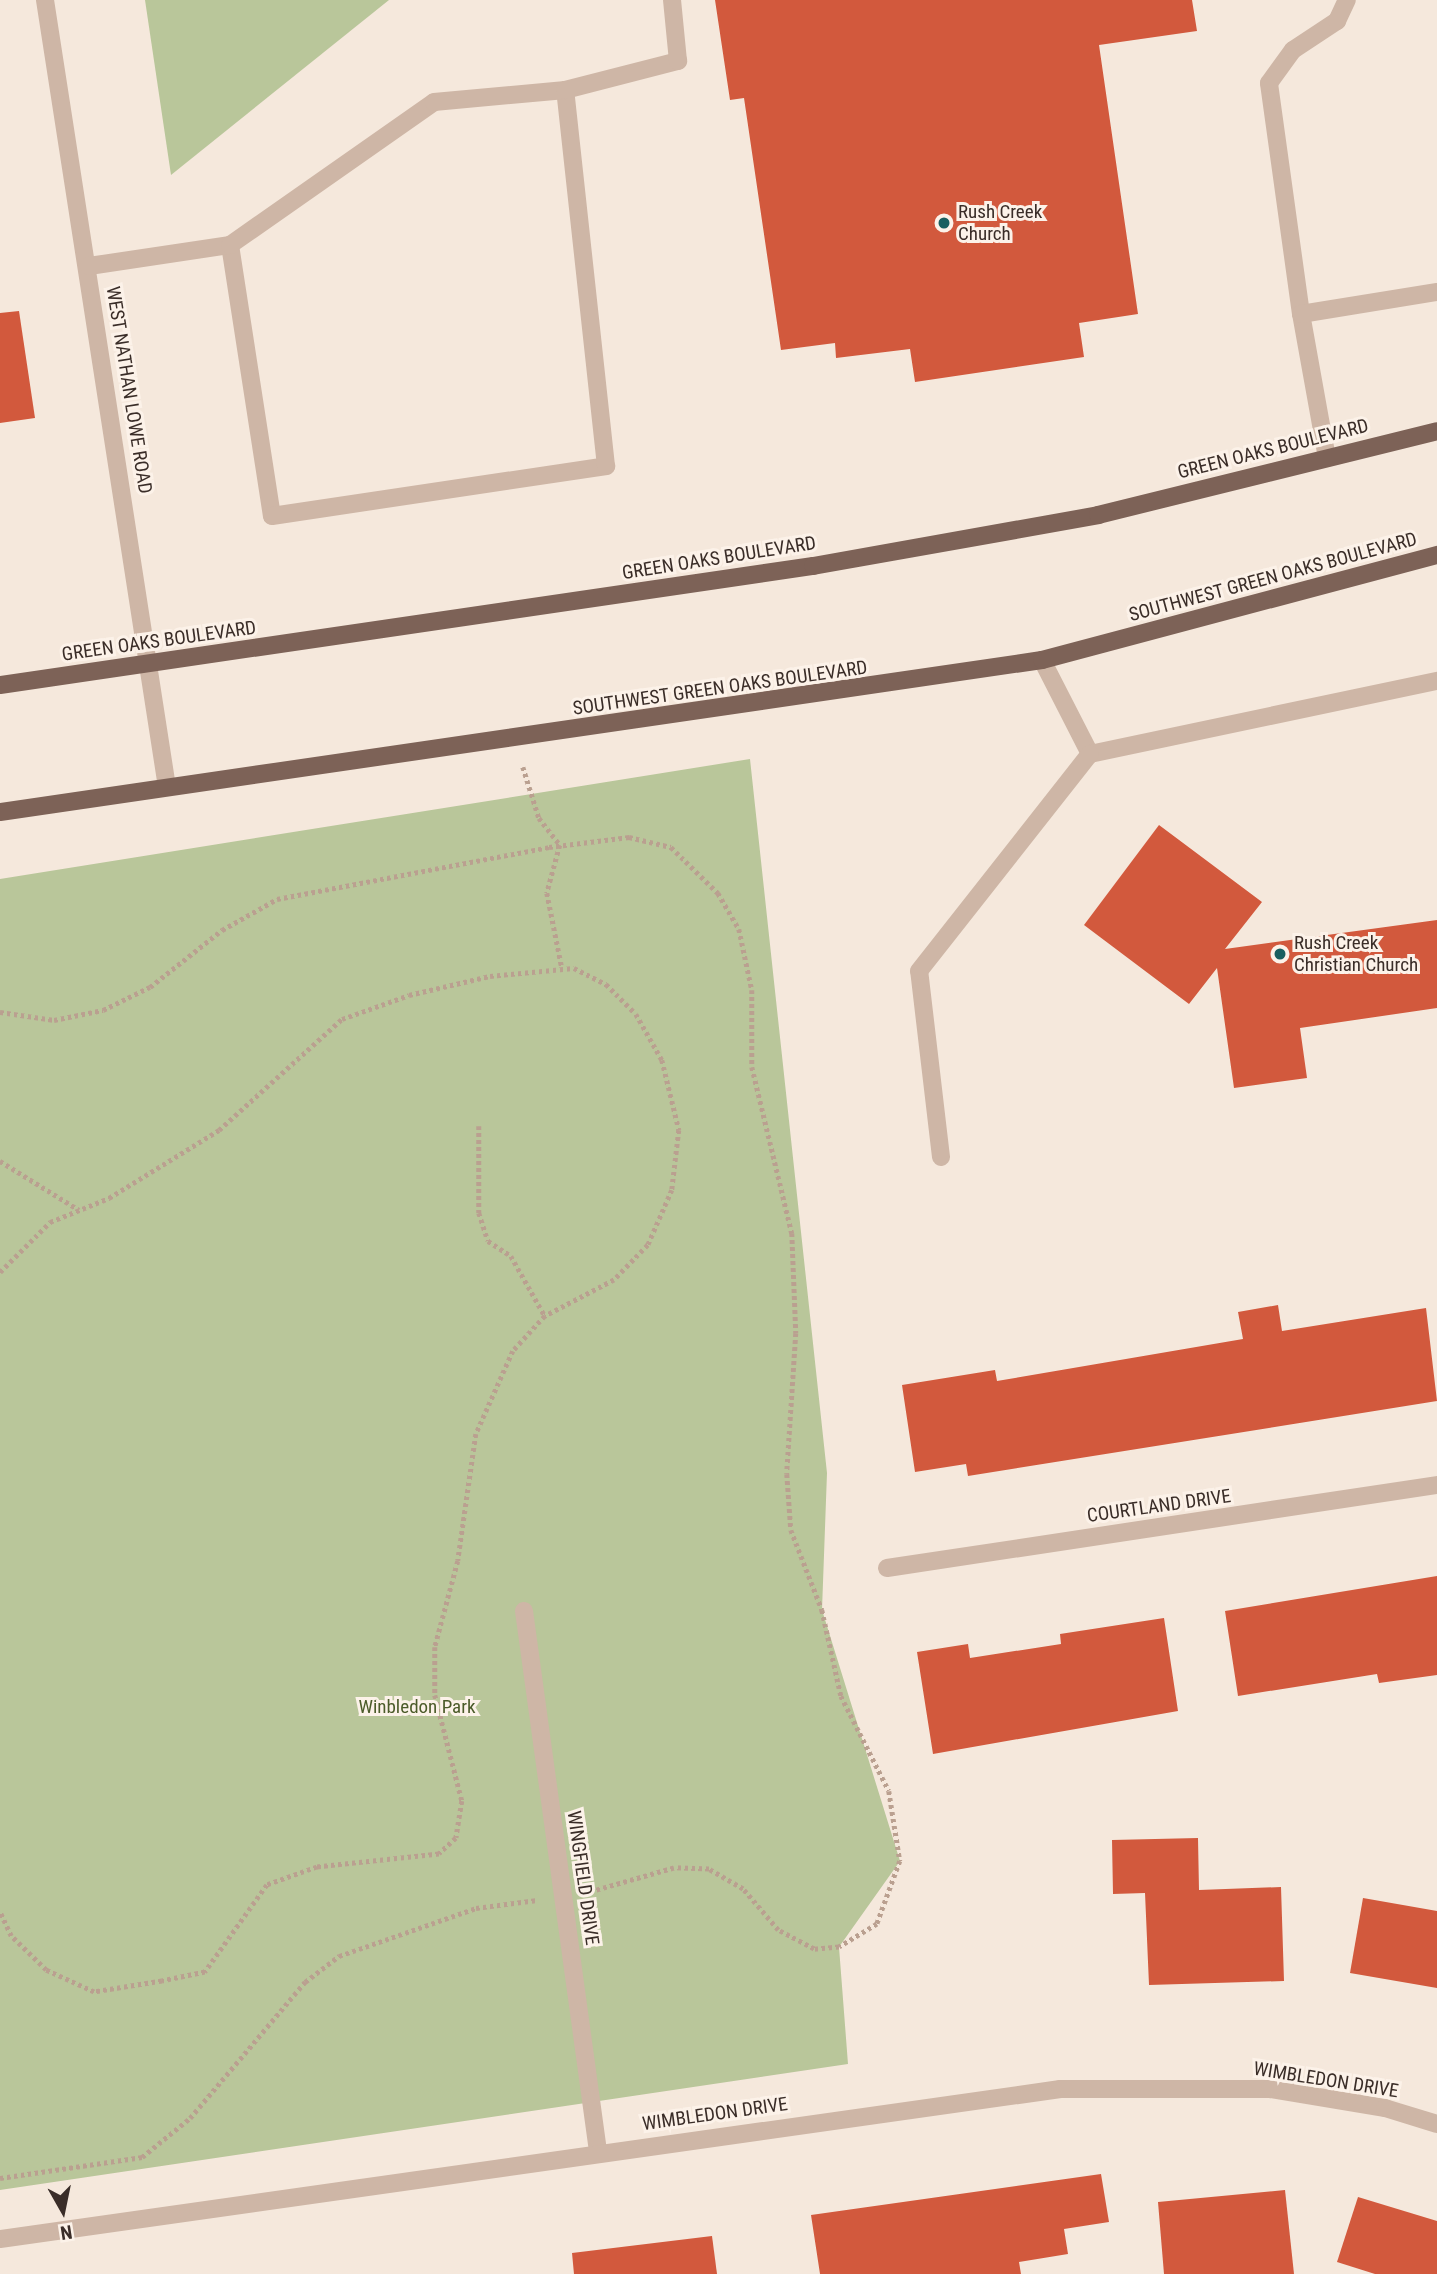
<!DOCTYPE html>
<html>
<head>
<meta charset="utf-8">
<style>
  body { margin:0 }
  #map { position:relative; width:1437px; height:2274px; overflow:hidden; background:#f5e8dc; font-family:"Roboto Condensed",sans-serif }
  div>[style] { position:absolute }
  .green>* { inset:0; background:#b9c69a }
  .building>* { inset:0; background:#d2593d }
  .path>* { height:4.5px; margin-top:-2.25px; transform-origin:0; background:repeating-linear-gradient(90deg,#baa090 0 3.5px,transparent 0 7px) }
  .minor>* { height:18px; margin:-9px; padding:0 9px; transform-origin:9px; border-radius:9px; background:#ceb6a6 }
  .major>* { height:18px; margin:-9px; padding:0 9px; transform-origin:9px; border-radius:9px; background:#7d6257 }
  .dots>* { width:19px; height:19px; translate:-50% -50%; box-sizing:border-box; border:4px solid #fcf2e9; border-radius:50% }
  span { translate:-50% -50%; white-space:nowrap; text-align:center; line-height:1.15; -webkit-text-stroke:6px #fcf2e9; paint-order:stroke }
  .poi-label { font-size:19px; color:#3a2d28 }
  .left { translate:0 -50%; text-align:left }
  .street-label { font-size:19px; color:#3a2d28 }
  .park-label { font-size:19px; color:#4b5b29 }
  .north { position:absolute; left:28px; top:2176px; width:70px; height:70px; -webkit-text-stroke:5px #fcf2e9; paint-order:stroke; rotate:171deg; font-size:19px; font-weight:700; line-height:28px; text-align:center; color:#3a2d28 }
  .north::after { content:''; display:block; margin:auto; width:24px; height:32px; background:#3a2d28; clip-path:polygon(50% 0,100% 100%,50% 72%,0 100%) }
</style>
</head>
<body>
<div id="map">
  <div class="green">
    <div style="clip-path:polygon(145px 0,389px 0,171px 175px)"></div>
    <div style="clip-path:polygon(750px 759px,827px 1473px,822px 1610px,900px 1861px,839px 1947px,848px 2064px,0 2190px,0 879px)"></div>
  </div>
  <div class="building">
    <div style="clip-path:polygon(715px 0,1192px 0,1197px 31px,1099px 45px,1138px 314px,1079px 323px,1084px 357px,915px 382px,910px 349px,836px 358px,835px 343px,781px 350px,744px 98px,730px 100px)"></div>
    <div style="clip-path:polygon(19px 311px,35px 418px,0 423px,0 313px)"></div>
    <div style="clip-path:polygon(1159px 825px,1262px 902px,1225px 949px,1437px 920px,1437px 1008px,1300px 1028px,1307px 1078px,1234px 1088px,1217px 968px,1189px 1004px,1084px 925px)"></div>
    <div style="clip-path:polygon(1278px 1305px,1282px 1331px,1426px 1308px,1437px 1401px,968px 1476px,966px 1464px,915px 1472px,902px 1385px,995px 1370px,997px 1381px,1243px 1339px,1238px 1312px)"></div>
    <div style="clip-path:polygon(1437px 1576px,1437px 1675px,1379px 1683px,1377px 1674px,1238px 1696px,1225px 1611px)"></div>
    <div style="clip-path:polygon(1164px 1618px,1178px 1711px,933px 1754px,917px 1652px,968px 1644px,970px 1658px,1061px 1644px,1060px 1634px)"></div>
    <div style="clip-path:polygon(1198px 1838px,1199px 1890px,1281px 1887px,1284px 1981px,1149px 1985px,1145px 1893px,1113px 1894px,1112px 1840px)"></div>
    <div style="clip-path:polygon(1363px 1898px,1437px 1911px,1437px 1988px,1350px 1973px)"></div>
    <div style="clip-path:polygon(1101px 2174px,1109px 2222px,1064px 2229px,1068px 2254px,1019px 2262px,1021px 2274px,820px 2274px,811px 2215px)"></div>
    <div style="clip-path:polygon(1285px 2190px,1294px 2274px,1164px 2274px,1158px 2202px)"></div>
    <div style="clip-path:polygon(1358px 2197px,1437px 2221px,1437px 2274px,1375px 2274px,1337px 2262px)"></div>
    <div style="clip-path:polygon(712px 2236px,717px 2274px,574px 2274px,572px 2253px)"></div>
  </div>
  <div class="path">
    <div style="left:523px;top:767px;width:53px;rotate:72.6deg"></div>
    <div style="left:539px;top:818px;width:34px;rotate:52deg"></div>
    <div style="left:560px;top:845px;width:50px;rotate:105.2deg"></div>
    <div style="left:547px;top:893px;width:76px;rotate:78.7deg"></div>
    <div style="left:0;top:1012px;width:55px;rotate:8.4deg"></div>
    <div style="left:54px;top:1020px;width:50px;rotate:-11.5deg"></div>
    <div style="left:103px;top:1010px;width:52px;rotate:-26.1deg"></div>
    <div style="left:150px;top:987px;width:92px;rotate:-38.4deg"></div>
    <div style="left:222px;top:930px;width:63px;rotate:-29.4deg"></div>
    <div style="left:277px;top:899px;width:277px;rotate:-10.8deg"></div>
    <div style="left:549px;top:847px;width:81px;rotate:-7.1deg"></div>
    <div style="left:629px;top:837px;width:43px;rotate:13.4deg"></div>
    <div style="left:671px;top:847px;width:66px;rotate:44.4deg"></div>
    <div style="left:718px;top:893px;width:42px;rotate:59.7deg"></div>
    <div style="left:739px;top:929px;width:62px;rotate:78deg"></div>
    <div style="left:752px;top:990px;width:77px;rotate:90deg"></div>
    <div style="left:752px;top:1067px;width:171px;rotate:76.5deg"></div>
    <div style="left:792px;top:1233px;width:100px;rotate:87.7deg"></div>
    <div style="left:796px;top:1333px;width:141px;rotate:93.7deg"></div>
    <div style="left:787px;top:1474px;width:56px;rotate:85.9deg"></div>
    <div style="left:791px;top:1530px;width:86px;rotate:68.8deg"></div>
    <div style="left:822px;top:1610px;width:88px;rotate:77.5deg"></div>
    <div style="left:841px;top:1696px;width:106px;rotate:63.2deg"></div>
    <div style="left:889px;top:1791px;width:71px;rotate:81.1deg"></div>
    <div style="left:900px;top:1861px;width:67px;rotate:110.1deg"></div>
    <div style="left:877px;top:1924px;width:44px;rotate:148.8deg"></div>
    <div style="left:839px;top:1947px;width:25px;rotate:175deg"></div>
    <div style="left:814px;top:1949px;width:41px;rotate:-152.2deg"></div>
    <div style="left:778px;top:1930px;width:54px;rotate:-130.5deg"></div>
    <div style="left:743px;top:1889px;width:39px;rotate:-150deg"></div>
    <div style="left:709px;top:1869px;width:35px;rotate:-178deg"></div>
    <div style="left:674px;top:1868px;width:87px;rotate:164.1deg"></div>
    <div style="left:479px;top:1126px;width:87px;rotate:90deg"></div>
    <div style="left:479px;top:1213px;width:29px;rotate:72deg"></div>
    <div style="left:488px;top:1241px;width:27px;rotate:33deg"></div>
    <div style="left:511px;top:1256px;width:69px;rotate:60.5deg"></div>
    <div style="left:0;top:1161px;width:93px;rotate:31.8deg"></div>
    <div style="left:0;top:1272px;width:71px;rotate:-45deg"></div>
    <div style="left:50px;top:1222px;width:64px;rotate:-22.1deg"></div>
    <div style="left:109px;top:1198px;width:129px;rotate:-31.7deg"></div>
    <div style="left:219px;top:1130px;width:166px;rotate:-42.1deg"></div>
    <div style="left:342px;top:1019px;width:71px;rotate:-19.7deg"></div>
    <div style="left:409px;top:995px;width:83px;rotate:-13.2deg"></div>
    <div style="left:490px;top:976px;width:84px;rotate:-5.4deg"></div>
    <div style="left:574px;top:968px;width:36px;rotate:27deg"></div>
    <div style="left:606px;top:984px;width:42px;rotate:45deg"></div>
    <div style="left:636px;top:1014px;width:53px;rotate:60.5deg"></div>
    <div style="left:662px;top:1060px;width:72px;rotate:76.3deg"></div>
    <div style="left:679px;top:1130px;width:60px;rotate:96.7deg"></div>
    <div style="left:672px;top:1190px;width:60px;rotate:113.6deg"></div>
    <div style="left:648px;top:1245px;width:49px;rotate:134.2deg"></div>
    <div style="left:614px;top:1280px;width:78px;rotate:152.4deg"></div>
    <div style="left:545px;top:1316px;width:47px;rotate:132.4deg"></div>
    <div style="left:513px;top:1351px;width:91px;rotate:114deg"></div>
    <div style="left:476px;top:1434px;width:128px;rotate:98.1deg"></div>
    <div style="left:458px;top:1561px;width:89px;rotate:105deg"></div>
    <div style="left:435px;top:1647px;width:48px;rotate:90deg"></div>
    <div style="left:435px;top:1695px;width:109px;rotate:75.7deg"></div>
    <div style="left:462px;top:1801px;width:37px;rotate:99deg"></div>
    <div style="left:456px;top:1838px;width:23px;rotate:137deg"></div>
    <div style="left:439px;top:1854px;width:123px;rotate:173.9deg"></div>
    <div style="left:317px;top:1867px;width:53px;rotate:160.2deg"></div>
    <div style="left:267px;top:1885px;width:107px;rotate:125.5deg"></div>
    <div style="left:205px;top:1972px;width:44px;rotate:168.2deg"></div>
    <div style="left:162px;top:1981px;width:69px;rotate:170.8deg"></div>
    <div style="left:94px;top:1992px;width:53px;rotate:-155.4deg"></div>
    <div style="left:46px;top:1970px;width:49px;rotate:-135.8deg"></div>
    <div style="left:11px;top:1936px;width:26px;rotate:-115deg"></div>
    <div style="left:0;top:2178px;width:144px;rotate:-8.4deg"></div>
    <div style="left:142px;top:2157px;width:62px;rotate:-39.1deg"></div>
    <div style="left:190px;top:2118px;width:178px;rotate:-49.8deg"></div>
    <div style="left:305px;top:1982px;width:43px;rotate:-37.4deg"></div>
    <div style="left:339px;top:1956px;width:145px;rotate:-19.3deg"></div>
    <div style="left:476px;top:1908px;width:62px;rotate:-7.5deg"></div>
  </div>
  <div class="minor">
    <div style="left:45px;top:0;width:796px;rotate:81.19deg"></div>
    <div style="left:230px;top:245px;width:274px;rotate:81.2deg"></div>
    <div style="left:272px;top:516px;width:338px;rotate:-8.5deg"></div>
    <div style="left:606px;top:466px;width:378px;rotate:-96.2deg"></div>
    <div style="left:89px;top:266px;width:143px;rotate:-8.5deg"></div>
    <div style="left:230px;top:245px;width:249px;rotate:-35deg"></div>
    <div style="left:434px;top:102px;width:132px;rotate:-5.2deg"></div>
    <div style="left:565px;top:90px;width:117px;rotate:-14.4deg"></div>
    <div style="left:678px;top:61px;width:61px;rotate:-95.6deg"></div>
    <div style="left:1301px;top:314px;width:233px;rotate:-97.9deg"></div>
    <div style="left:1269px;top:83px;width:41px;rotate:-54deg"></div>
    <div style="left:1293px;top:50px;width:53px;rotate:-33.4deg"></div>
    <div style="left:1337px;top:21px;width:23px;rotate:-65deg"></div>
    <div style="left:1327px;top:458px;width:146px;rotate:-100.2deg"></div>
    <div style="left:1301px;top:314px;width:138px;rotate:-9.2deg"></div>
    <div style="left:1042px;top:660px;width:106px;rotate:62.9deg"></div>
    <div style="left:1090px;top:754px;width:355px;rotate:-11.9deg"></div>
    <div style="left:941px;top:1157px;width:187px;rotate:-96.7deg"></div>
    <div style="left:919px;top:971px;width:276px;rotate:-51.8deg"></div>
    <div style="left:887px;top:1568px;width:556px;rotate:-8.58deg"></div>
    <div style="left:524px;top:1611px;width:545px;rotate:82.2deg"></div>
    <div style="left:0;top:2239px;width:1071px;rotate:-8.05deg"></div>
    <div style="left:1060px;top:2089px;width:210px"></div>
    <div style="left:1270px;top:2089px;width:117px;rotate:9.4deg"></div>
    <div style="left:1385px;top:2108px;width:54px;rotate:17.1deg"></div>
  </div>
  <div class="major">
    <div style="left:0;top:685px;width:822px;rotate:-8.33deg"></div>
    <div style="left:813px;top:566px;width:290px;rotate:-10.1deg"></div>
    <div style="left:1098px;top:515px;width:349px;rotate:-13.9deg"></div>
    <div style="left:0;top:812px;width:1053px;rotate:-8.3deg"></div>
    <div style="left:1042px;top:660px;width:409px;rotate:-14.9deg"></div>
  </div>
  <div class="dots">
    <div style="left:944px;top:223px;background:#195f60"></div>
    <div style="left:1280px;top:954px;background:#195f60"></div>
  </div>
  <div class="poi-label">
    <span class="left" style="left:958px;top:223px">Rush Creek<br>Church</span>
    <span class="left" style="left:1294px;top:954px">Rush Creek<br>Christian Church</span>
  </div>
  <div class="street-label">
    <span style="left:129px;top:390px;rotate:81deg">WEST NATHAN LOWE ROAD</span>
    <span style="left:1273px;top:449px;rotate:-14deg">GREEN OAKS BOULEVARD</span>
    <span style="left:719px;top:558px;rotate:-9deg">GREEN OAKS BOULEVARD</span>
    <span style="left:1273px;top:577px;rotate:-15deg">SOUTHWEST GREEN OAKS BOULEVARD</span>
    <span style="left:159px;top:641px;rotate:-8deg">GREEN OAKS BOULEVARD</span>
    <span style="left:720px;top:688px;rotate:-8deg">SOUTHWEST GREEN OAKS BOULEVARD</span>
    <span style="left:1159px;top:1506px;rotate:-8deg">COURTLAND DRIVE</span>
    <span style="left:583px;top:1878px;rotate:82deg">WINGFIELD DRIVE</span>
    <span style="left:1326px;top:2080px;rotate:9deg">WIMBLEDON DRIVE</span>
    <span style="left:715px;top:2114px;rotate:-8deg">WIMBLEDON DRIVE</span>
  </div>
  <div class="park-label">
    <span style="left:417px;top:1707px">Winbledon Park</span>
  </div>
  <div class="north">N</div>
</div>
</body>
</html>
